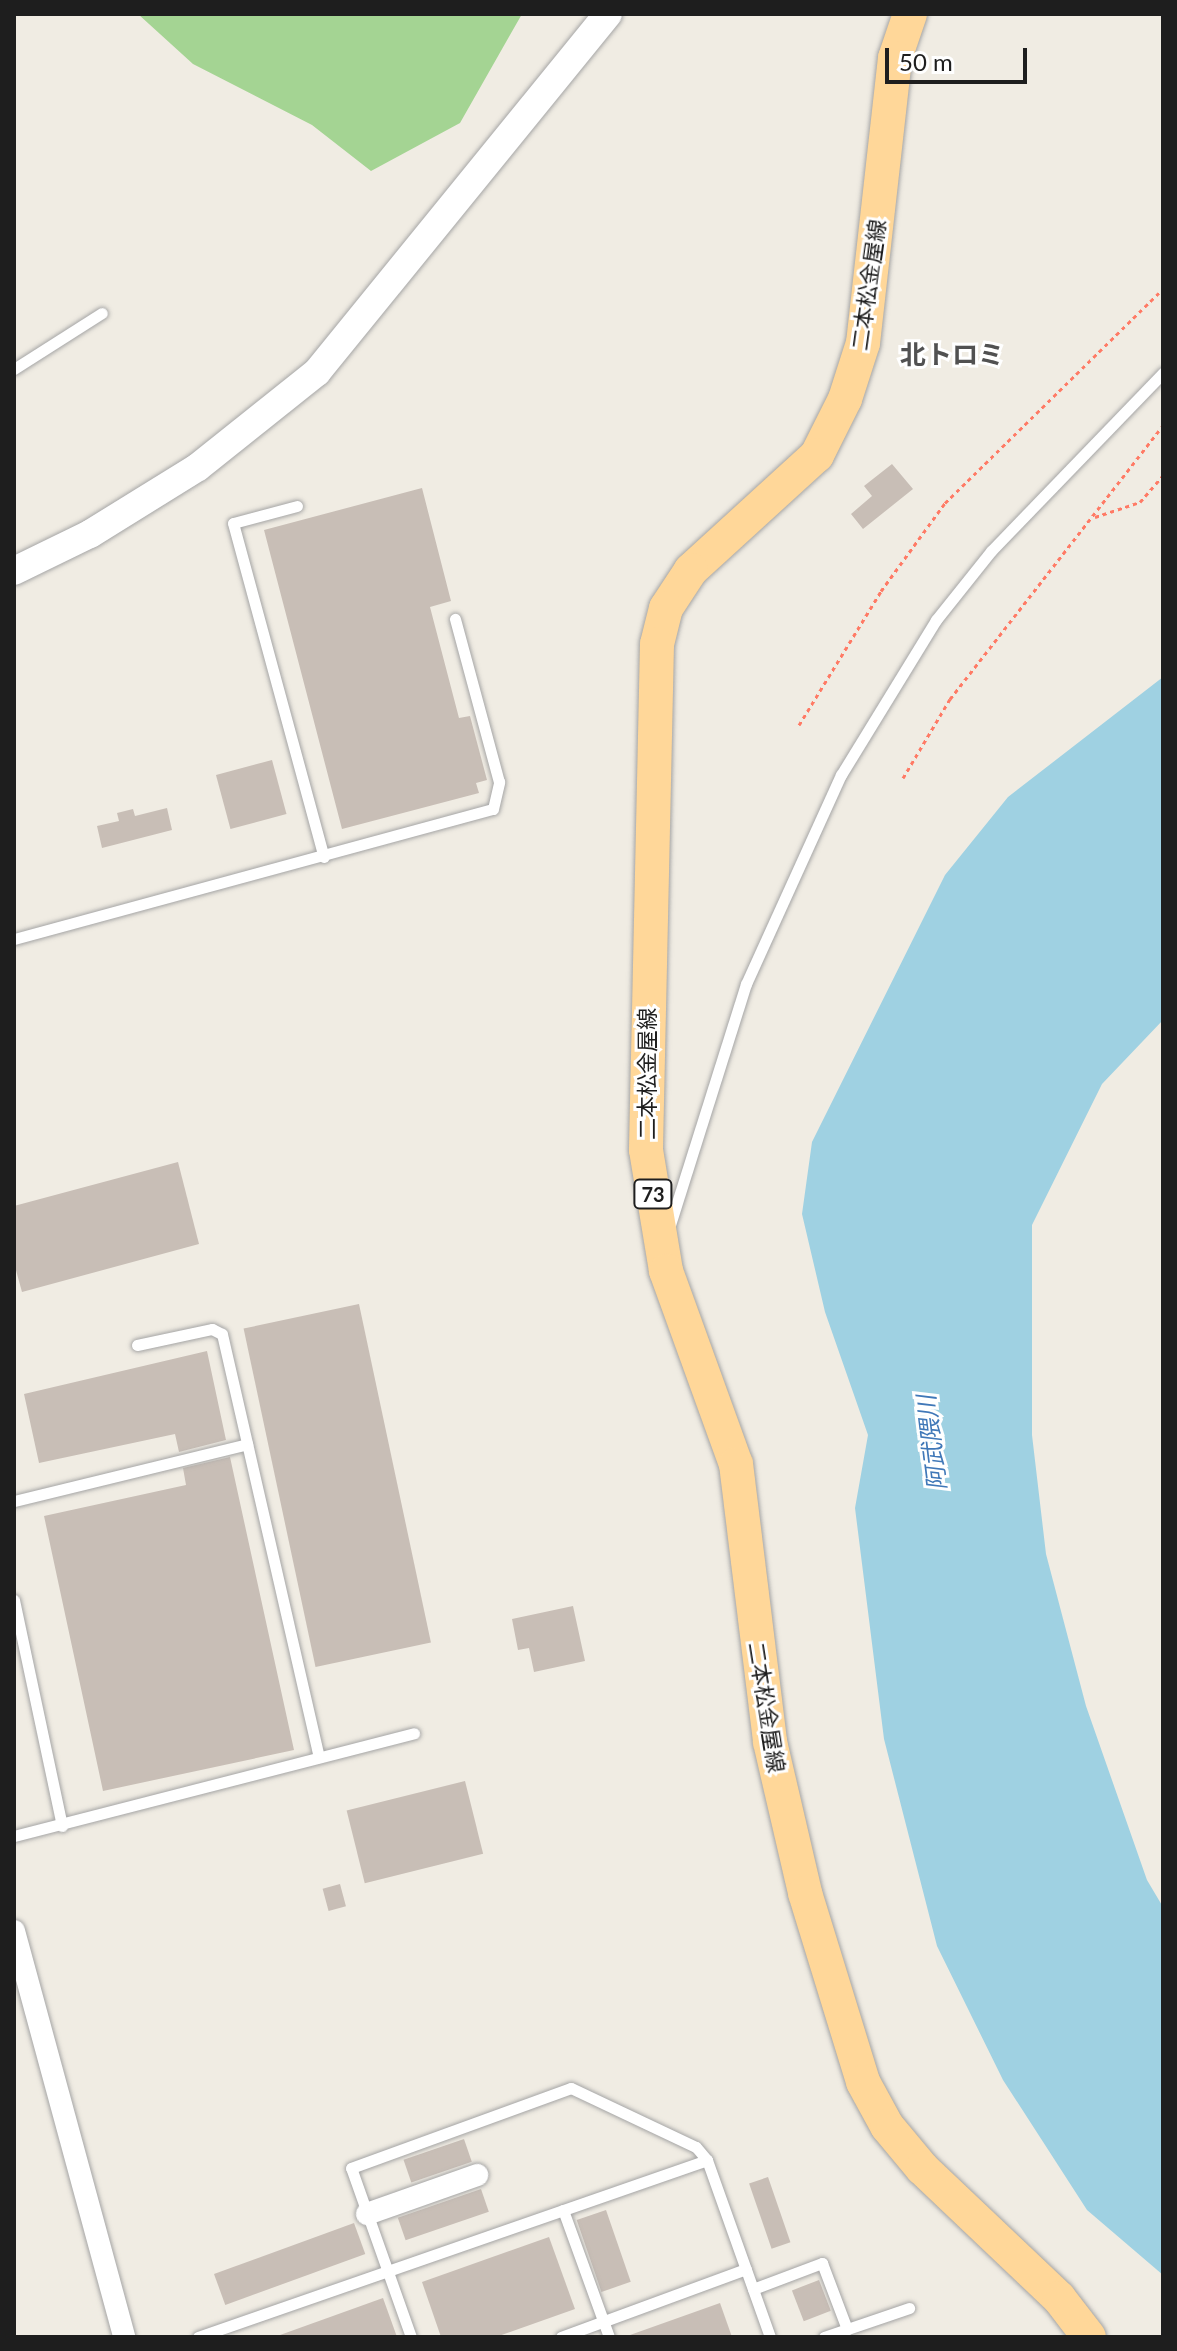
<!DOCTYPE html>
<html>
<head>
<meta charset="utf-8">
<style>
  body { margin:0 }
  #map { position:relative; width:1177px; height:2351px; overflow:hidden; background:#f0ece3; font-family:Lato,"Noto Sans JP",sans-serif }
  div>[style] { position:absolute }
  .forest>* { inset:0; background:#a4d493 }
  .water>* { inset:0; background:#9fd1e2 }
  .building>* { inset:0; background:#c8beb6; transform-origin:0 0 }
  .path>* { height:3px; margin-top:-1.5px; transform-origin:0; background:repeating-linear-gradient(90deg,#ff7a65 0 4px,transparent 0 8px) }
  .roads { filter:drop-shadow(0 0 2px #a5a5a5) drop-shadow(0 0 2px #a5a5a5) }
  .service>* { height:11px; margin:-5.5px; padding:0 5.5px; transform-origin:5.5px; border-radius:5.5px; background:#fff }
  .minor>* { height:22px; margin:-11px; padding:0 11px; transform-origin:11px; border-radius:11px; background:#fff }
  .tertiary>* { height:28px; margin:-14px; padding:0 14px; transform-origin:14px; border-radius:14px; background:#fff }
  .primary>* { height:34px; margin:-17px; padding:0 17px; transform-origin:17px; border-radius:17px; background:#ffd799 }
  span { translate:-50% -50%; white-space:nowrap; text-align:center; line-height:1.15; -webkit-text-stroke:6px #fff; paint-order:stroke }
  .shield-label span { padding:2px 6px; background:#fff; border:2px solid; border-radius:6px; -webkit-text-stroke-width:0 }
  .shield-label { font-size:20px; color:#1e1e1e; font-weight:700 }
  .street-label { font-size:22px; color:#1e1e1e }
  .water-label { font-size:24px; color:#4078b8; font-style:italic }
  .quarter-label { font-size:26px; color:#515151; font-weight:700 }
  .frame { position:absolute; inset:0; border:16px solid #1e1e1e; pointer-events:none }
  .scale { position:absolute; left:885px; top:48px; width:142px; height:36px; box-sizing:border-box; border:4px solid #1e1e1e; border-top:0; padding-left:10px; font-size:24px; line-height:28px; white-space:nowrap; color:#1e1e1e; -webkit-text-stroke:6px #fff; paint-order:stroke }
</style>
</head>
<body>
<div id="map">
  <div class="forest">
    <div style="clip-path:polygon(138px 14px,522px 14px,460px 123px,371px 171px,312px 125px,193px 64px)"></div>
  </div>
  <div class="water">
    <div style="clip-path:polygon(1163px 677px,1163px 1020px,1102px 1084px,1032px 1225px,1032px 1435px,1046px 1554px,1086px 1706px,1147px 1880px,1163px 1907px,1163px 2275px,1087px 2210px,1003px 2080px,937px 1946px,884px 1739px,855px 1508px,868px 1435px,825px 1312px,802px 1214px,812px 1142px,945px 875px,1008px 797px)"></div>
  </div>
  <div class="building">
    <div style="clip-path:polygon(892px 464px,913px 489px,863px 529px,851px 514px,872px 496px,864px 486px)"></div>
    <div style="clip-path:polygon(422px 488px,451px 601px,430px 607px,459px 718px,470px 716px,487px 780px,476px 783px,479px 793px,342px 829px,264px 530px)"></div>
    <div style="left:272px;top:760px;width:56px;height:58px;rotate:75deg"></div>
    <div style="clip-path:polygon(167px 808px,172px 830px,102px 848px,97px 826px,119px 821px,117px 813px,133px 809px,135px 816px)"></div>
    <div style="clip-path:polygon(178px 1162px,199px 1244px,22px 1292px,14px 1263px,14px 1206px)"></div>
    <div style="left:359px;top:1304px;width:346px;height:118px;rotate:78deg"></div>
    <div style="clip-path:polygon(207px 1351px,226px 1440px,179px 1452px,175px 1434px,39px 1463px,24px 1394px)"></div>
    <div style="clip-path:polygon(230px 1457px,294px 1750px,103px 1791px,44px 1516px,186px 1485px,183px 1468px)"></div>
    <div style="clip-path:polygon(573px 1606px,585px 1661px,534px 1672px,529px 1648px,518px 1650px,512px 1619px)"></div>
    <div style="left:465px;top:1781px;width:75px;height:122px;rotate:76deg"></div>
    <div style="left:340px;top:1884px;width:23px;height:18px;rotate:75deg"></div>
    <div style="left:464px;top:2139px;width:24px;height:64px;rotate:71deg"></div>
    <div style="left:768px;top:2177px;width:69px;height:20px;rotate:71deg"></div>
    <div style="left:481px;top:2189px;width:24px;height:88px;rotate:71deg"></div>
    <div style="left:606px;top:2210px;width:76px;height:31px;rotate:71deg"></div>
    <div style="left:354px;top:2223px;width:33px;height:149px;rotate:70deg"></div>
    <div style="clip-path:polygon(549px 2237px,575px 2309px,496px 2337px,441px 2337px,422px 2282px)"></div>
    <div style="left:819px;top:2280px;width:33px;height:29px;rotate:69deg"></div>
    <div style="clip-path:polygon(383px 2298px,397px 2337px,280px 2337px,280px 2335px)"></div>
    <div style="clip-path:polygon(720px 2303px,732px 2337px,630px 2337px,630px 2335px)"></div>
  </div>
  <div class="path">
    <div style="left:1095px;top:517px;width:47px;rotate:-18.4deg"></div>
    <div style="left:1140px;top:502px;width:35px;rotate:-49deg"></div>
    <div style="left:799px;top:725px;width:157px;rotate:-58.5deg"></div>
    <div style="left:881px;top:591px;width:109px;rotate:-54deg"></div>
    <div style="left:945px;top:503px;width:305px;rotate:-44.5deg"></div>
    <div style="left:903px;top:778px;width:92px;rotate:-59.3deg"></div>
    <div style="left:950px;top:699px;width:347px;rotate:-52.1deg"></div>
  </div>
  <div class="roads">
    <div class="service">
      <div style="left:14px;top:369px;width:104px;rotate:-32.5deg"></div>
      <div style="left:297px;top:506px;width:66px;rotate:165.1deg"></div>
      <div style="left:233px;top:523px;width:346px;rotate:74.8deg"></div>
      <div style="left:14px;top:939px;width:496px;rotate:-15.2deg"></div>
      <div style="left:493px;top:809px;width:28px;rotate:-77deg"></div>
      <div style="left:499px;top:782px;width:169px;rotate:-105.1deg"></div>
      <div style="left:669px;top:1228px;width:256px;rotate:-72.5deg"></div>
      <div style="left:746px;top:984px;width:230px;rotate:-65.6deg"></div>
      <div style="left:841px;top:775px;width:182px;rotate:-58.5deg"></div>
      <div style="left:936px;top:620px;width:88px;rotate:-51.4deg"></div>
      <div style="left:991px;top:551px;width:248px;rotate:-46deg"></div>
      <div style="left:137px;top:1345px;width:77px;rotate:-12deg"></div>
      <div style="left:212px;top:1329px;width:11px;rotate:27deg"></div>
      <div style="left:222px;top:1334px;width:434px;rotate:77.1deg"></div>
      <div style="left:14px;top:1501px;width:240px;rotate:-13.7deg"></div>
      <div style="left:14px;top:1600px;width:231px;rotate:78deg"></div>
      <div style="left:14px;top:1836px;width:413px;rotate:-14.4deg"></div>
      <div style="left:563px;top:2210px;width:135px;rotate:70.1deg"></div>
      <div style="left:753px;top:2289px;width:74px;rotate:-20.6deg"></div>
      <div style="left:822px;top:2263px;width:71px;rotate:69.3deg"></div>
      <div style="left:198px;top:2337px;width:539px;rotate:-19.17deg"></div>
      <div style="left:707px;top:2160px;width:188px;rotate:70.4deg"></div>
      <div style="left:411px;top:2337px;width:179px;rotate:-109.5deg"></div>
      <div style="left:351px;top:2168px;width:234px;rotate:-20deg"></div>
      <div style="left:571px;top:2088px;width:138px;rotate:25.3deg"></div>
      <div style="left:696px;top:2147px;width:17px;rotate:50deg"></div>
      <div style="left:561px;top:2337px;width:197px;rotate:-20.2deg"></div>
      <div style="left:824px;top:2337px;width:90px;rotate:-18.8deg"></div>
    </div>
    <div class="minor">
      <div style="left:14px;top:1931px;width:421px;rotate:74.8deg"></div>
      <div style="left:367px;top:2214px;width:117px;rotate:-19.5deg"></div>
    </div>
    <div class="tertiary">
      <div style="left:14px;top:571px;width:85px;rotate:-26deg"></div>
      <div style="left:90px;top:534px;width:127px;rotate:-31.8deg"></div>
      <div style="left:198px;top:467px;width:152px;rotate:-38.6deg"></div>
      <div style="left:317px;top:372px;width:461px;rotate:-50.9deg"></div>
    </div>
    <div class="primary">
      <div style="left:910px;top:14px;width:46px;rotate:108.8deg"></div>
      <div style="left:895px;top:58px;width:287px;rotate:96.4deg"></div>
      <div style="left:863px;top:343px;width:59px;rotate:107.8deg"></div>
      <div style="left:845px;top:399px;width:63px;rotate:116.6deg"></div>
      <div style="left:817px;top:455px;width:171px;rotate:137.6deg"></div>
      <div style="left:691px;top:570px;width:45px;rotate:123.3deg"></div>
      <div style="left:666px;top:608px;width:37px;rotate:104deg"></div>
      <div style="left:657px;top:644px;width:506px;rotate:91.25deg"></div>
      <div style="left:646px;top:1150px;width:123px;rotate:80.6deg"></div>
      <div style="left:666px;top:1271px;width:205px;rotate:70.1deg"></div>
      <div style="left:736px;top:1464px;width:280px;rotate:83deg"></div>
      <div style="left:770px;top:1742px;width:155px;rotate:76.9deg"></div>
      <div style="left:805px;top:1893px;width:198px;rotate:72.9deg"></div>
      <div style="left:863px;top:2082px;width:50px;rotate:61.4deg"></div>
      <div style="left:887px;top:2126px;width:55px;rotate:50.2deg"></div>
      <div style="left:922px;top:2168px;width:189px;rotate:43.5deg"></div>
      <div style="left:1059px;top:2298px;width:49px;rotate:52.4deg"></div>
    </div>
  </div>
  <div class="shield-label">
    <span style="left:653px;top:1194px">73</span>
  </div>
  <div class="street-label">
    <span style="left:868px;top:285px;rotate:-82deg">二本松金屋線</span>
    <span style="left:647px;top:1074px;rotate:-90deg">二本松金屋線</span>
    <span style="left:767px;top:1707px;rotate:81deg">二本松金屋線</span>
  </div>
  <div class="water-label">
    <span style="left:931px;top:1443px;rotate:-97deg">阿武隈川</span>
  </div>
  <div class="quarter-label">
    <span style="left:952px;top:355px">北トロミ</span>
  </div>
  <div class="frame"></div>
  <div class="scale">50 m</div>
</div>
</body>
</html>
